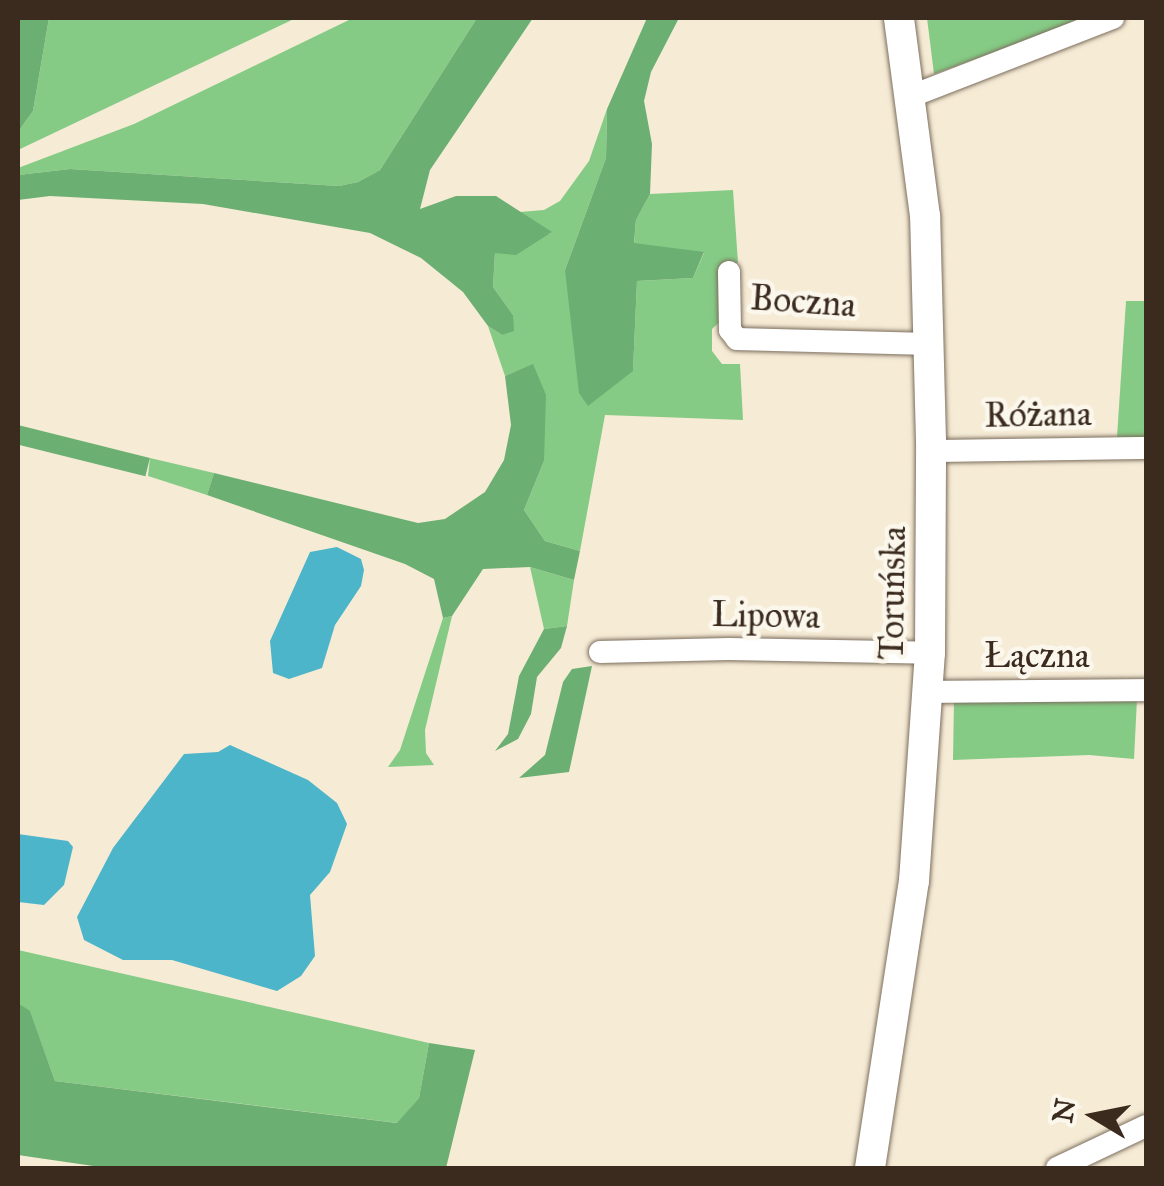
<!DOCTYPE html>
<html>
<head>
<meta charset="utf-8">
<style>
  body { margin:0 }
  #map { position:relative; width:1164px; height:1186px; overflow:hidden; background:#f6ebd5; font-family:"IM FELL Great Primer",serif }
  div>[style] { position:absolute }
  .green>* { inset:0; background:#85cb85 }
  .forest>* { inset:0; background:#6caf72; transform-origin:0 0 }
  .water>* { inset:0; background:#4cb5ca }
  .roads { filter:drop-shadow(0 0 2px #7c6e5e) drop-shadow(0 0 2px #7c6e5e) }
  .minor>* { height:22px; margin:-11px; padding:0 11px; transform-origin:11px; border-radius:11px; background:#fff }
  .secondary>* { height:30px; margin:-15px; padding:0 15px; transform-origin:15px; border-radius:15px; background:#fff }
  span { translate:-50% -50%; white-space:nowrap; text-align:center; line-height:1.15; -webkit-text-stroke:9px #fbf7ec; paint-order:stroke }
  .street-label { font-size:35px; color:#3b2a1e }
  .frame { position:absolute; inset:0; border:20px solid #3b2a1e; pointer-events:none }
  .north { position:absolute; left:1044px; top:1066px; width:100px; height:100px; -webkit-text-stroke:8px #fbf7ec; paint-order:stroke; rotate:280deg; font-size:28px; font-weight:700; line-height:40px; text-align:center; color:#3b2a1e }
  .north::after { content:''; display:block; margin:auto; width:35px; height:45px; background:#3b2a1e; clip-path:polygon(50% 0,100% 100%,50% 72%,0 100%) }
</style>
</head>
<body>
<div id="map">
  <div class="green">
    <div style="clip-path:polygon(49px 18px,296px 18px,18px 150px,18px 132px,33px 111px)"></div>
    <div style="clip-path:polygon(353px 18px,477px 18px,380px 170px,358px 182px,339px 186px,70px 169px,18px 175px,18px 168px,134px 124px)"></div>
    <div style="clip-path:polygon(927px 18px,1087px 18px,934px 74px)"></div>
    <div style="clip-path:polygon(607px 109px,606px 158px,565px 270px,633px 371px,637px 281px,693px 278px,704px 253px,634px 244px,636px 220px,650px 194px,733px 190px,738px 263px,724px 262px,724px 318px,712px 329px,712px 351px,722px 364px,740px 364px,743px 420px,605px 415px,580px 551px,545px 541px,524px 510px,544px 461px,533px 365px,505px 376px,488px 326px,502px 335px,513px 315px,493px 287px,495px 253px,551px 233px,520px 212px,544px 210px,560px 201px,589px 161px)"></div>
    <div style="clip-path:polygon(1126px 301px,1146px 301px,1146px 437px,1117px 437px)"></div>
    <div style="clip-path:polygon(150px 458px,214px 473px,207px 495px,148px 476px)"></div>
    <div style="clip-path:polygon(530px 567px,574px 580px,567px 626px,544px 629px)"></div>
    <div style="clip-path:polygon(452px 616px,425px 730px,426px 753px,434px 765px,388px 767px,400px 750px,443px 618px)"></div>
    <div style="clip-path:polygon(954px 699px,1137px 699px,1134px 759px,1089px 755px,953px 760px)"></div>
    <div style="clip-path:polygon(18px 950px,429px 1043px,419px 1098px,398px 1123px,55px 1081px,30px 1012px,18px 1003px)"></div>
  </div>
  <div class="forest">
    <div style="clip-path:polygon(18px 18px,49px 18px,33px 111px,18px 132px)"></div>
    <div style="clip-path:polygon(477px 18px,533px 18px,430px 170px,420px 209px,456px 196px,496px 196px,552px 232px,516px 255px,495px 253px,493px 287px,513px 315px,514px 331px,502px 335px,488px 326px,463px 292px,421px 258px,370px 233px,203px 204px,50px 196px,18px 200px,18px 175px,70px 169px,339px 186px,358px 182px,380px 170px)"></div>
    <div style="clip-path:polygon(647px 18px,679px 18px,651px 72px,644px 101px,652px 144px,650px 194px,636px 220px,634px 243px,704px 252px,693px 278px,637px 281px,633px 371px,588px 406px,579px 393px,565px 270px,606px 158px,607px 109px)"></div>
    <div style="clip-path:polygon(533px 364px,546px 395px,544px 461px,524px 510px,545px 541px,580px 551px,574px 580px,530px 567px,483px 569px,452px 616px,443px 618px,434px 579px,405px 564px,207px 495px,214px 473px,418px 523px,445px 519px,485px 492px,504px 460px,511px 425px,505px 376px)"></div>
    <div style="left:18px;top:425px;width:136px;height:19px;rotate:14deg"></div>
    <div style="clip-path:polygon(567px 626px,561px 648px,537px 677px,531px 714px,518px 739px,495px 751px,508px 734px,519px 676px,544px 629px)"></div>
    <div style="clip-path:polygon(592px 666px,569px 772px,519px 778px,545px 755px,563px 682px,572px 669px)"></div>
    <div style="clip-path:polygon(18px 1003px,30px 1011px,55px 1081px,397px 1123px,419px 1098px,429px 1043px,475px 1050px,446px 1168px,107px 1168px,18px 1155px)"></div>
  </div>
  <div class="water">
    <div style="clip-path:polygon(337px 547px,361px 559px,364px 570px,361px 586px,335px 625px,322px 668px,289px 679px,273px 673px,270px 641px,310px 552px)"></div>
    <div style="clip-path:polygon(230px 745px,308px 780px,337px 803px,347px 824px,330px 872px,310px 895px,315px 956px,301px 976px,277px 991px,172px 960px,123px 960px,84px 940px,77px 917px,113px 848px,184px 754px,218px 752px)"></div>
    <div style="clip-path:polygon(18px 834px,68px 841px,73px 847px,64px 885px,44px 905px,18px 902px)"></div>
  </div>
  <div class="roads">
    <div class="minor">
      <div style="left:909px;top:97px;width:219px;rotate:-21.2deg"></div>
      <div style="left:729px;top:272px;width:58px;rotate:89deg"></div>
      <div style="left:730px;top:330px;width:11px;rotate:52deg"></div>
      <div style="left:737px;top:339px;width:192px;rotate:1.5deg"></div>
      <div style="left:931px;top:451px;width:215px;rotate:-0.8deg"></div>
      <div style="left:600px;top:652px;width:129px;rotate:-1.3deg"></div>
      <div style="left:729px;top:649px;width:201px;rotate:1.1deg"></div>
      <div style="left:929px;top:692px;width:217px;rotate:-0.5deg"></div>
      <div style="left:1057px;top:1168px;width:98px;rotate:-25.3deg"></div>
    </div>
    <div class="secondary">
      <div style="left:870px;top:1168px;width:290px;rotate:-81.3deg"></div>
      <div style="left:914px;top:881px;width:229px;rotate:-86deg"></div>
      <div style="left:930px;top:653px;width:212px;rotate:-89.7deg"></div>
      <div style="left:931px;top:441px;width:225px;rotate:-91.5deg"></div>
      <div style="left:925px;top:216px;width:200px;rotate:-97.5deg"></div>
    </div>
  </div>
  <div class="street-label">
    <span style="left:803px;top:302px;rotate:4deg">Boczna</span>
    <span style="left:1038px;top:415px;rotate:-1deg">Różana</span>
    <span style="left:893px;top:593px;rotate:-89deg">Toruńska</span>
    <span style="left:766px;top:616px;rotate:1deg">Lipowa</span>
    <span style="left:1037px;top:656px">Łączna</span>
  </div>
  <div class="frame"></div>
  <div class="north">N</div>
</div>
</body>
</html>
